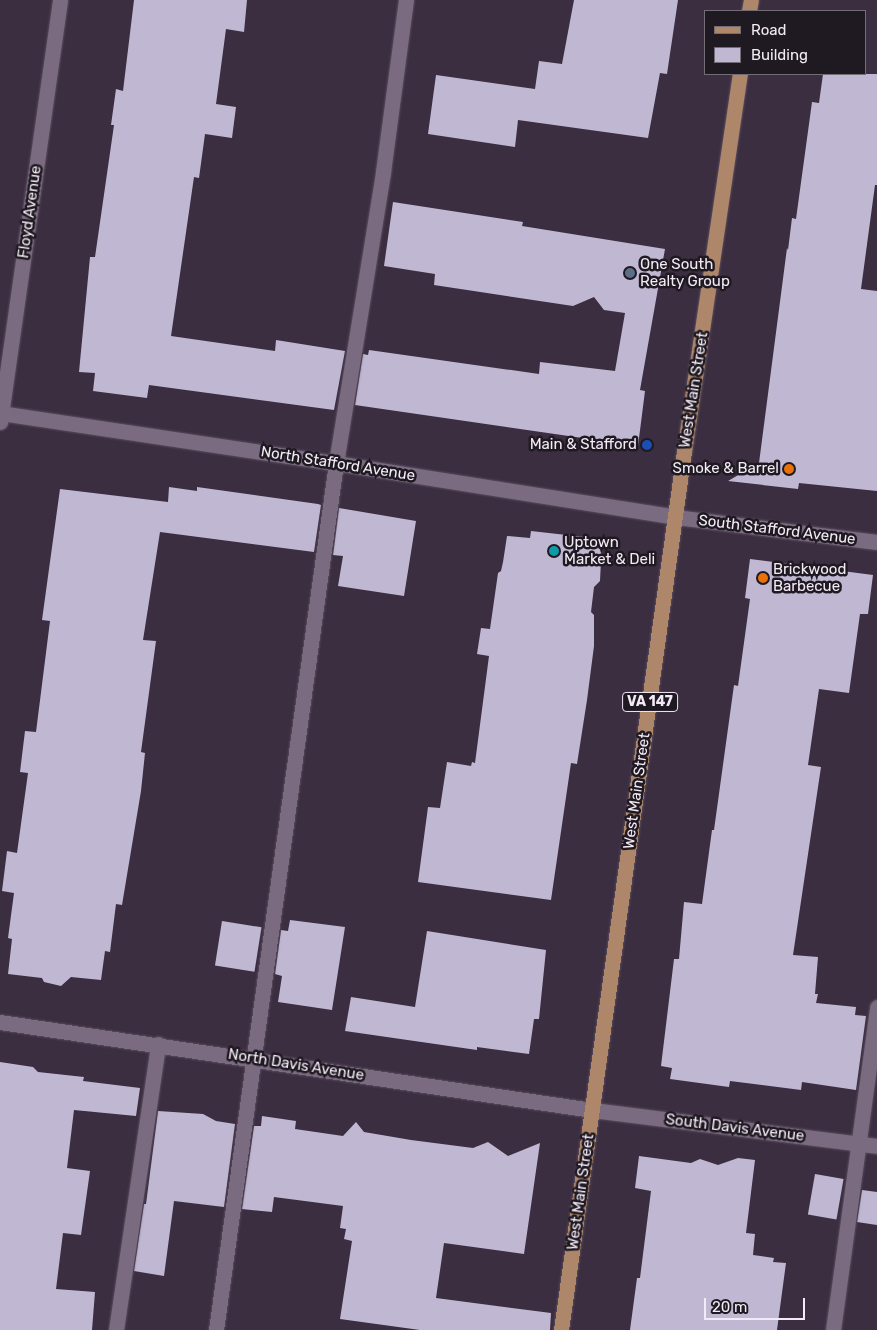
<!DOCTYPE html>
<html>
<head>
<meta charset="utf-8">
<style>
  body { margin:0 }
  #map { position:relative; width:877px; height:1330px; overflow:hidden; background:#3c2e41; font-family:Rubik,sans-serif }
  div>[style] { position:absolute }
  .building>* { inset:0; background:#c0b8d3; transform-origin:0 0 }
  .roads { filter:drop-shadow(0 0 1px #584d5d) drop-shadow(0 0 1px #584d5d) }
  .lane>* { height:15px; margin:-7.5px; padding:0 7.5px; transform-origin:7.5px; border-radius:7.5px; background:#7b6b81 }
  .street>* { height:15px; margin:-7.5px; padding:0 7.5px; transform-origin:7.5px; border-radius:7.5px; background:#7b6b81 }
  .primary>* { height:15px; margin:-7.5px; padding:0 7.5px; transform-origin:7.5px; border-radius:7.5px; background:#ae866a }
  .dots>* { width:14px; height:14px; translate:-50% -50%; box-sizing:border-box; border:2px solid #1f1921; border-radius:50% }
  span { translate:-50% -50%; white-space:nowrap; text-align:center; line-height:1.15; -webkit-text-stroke:5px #1f1921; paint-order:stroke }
  .shield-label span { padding:1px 4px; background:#1f1921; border:1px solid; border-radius:4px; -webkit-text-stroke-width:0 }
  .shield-label { font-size:14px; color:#f3eaf6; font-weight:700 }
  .street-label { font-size:15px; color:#f3eaf6 }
  .poi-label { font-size:15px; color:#f3eaf6 }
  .left { translate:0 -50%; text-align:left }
  .right { translate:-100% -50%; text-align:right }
  .legend { position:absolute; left:704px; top:10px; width:162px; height:65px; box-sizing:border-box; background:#1f1921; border:1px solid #746d76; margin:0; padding:6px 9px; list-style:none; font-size:15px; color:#f3eaf6 }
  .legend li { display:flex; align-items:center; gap:10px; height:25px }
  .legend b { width:25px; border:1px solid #746d76 }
  .scale { position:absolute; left:704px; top:1298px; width:101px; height:22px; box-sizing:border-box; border:2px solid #f3eaf6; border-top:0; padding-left:6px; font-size:15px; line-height:18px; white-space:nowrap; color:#f3eaf6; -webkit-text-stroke:4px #1f1921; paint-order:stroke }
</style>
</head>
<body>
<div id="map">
  <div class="building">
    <div style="clip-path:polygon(134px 0,247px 0,244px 32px,226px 29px,216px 104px,236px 107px,232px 138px,205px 134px,199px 178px,194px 177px,171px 336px,275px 351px,276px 340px,345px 351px,334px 410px,149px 385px,147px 398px,93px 391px,95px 373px,79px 372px,90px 257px,95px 257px,114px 125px,111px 125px,116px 89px,123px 91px)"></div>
    <div style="clip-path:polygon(574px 0,678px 0,667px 74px,660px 73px,648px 138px,518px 120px,515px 147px,428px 134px,436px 75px,535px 89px,539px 61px,562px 64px)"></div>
    <div style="clip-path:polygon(823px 74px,877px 74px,877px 185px,875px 185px,861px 289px,877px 291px,877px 491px,799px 483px,798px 489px,728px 481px,759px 463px,787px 248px,788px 250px,792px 218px,796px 219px,812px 102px,819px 103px)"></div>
    <div style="clip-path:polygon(393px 202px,523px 222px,522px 226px,665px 249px,640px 390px,645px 391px,638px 446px,355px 405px,363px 354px,368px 355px,369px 350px,539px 374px,540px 362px,615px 371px,625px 313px,604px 310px,594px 297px,573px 306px,434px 285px,435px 274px,384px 266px)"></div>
    <div style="clip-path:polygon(169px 487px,197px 491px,197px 487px,318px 504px,321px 505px,314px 552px,160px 532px,143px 640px,156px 641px,141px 752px,145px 753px,141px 791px,122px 905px,116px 904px,110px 952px,105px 951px,101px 980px,71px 977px,61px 986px,44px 982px,42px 978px,8px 974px,12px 939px,8px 938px,14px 893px,2px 891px,7px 851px,17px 853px,28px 773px,20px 772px,25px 731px,36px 732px,50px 621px,42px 620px,60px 489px,168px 502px)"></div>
    <div style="clip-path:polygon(339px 508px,416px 521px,404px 596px,338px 586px,343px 556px,333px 555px)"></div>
    <div style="clip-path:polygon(531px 531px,602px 539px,600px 581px,594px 587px,591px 612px,594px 615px,594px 646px,587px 700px,577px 764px,571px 763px,551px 900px,418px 882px,428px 807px,440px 808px,447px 762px,471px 766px,472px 762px,475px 763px,489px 656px,477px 654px,481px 628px,490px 629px,498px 573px,501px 571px,503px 562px,507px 536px,530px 538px)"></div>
    <div style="clip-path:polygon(750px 559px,873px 575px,868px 614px,860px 614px,849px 693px,819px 689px,808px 765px,821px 767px,793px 955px,818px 957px,815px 994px,818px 994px,816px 1003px,856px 1007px,855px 1015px,866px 1016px,856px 1090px,802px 1082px,801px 1090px,730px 1081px,729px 1087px,670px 1079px,672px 1068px,661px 1066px,674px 959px,679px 959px,684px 902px,702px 904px,712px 830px,714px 830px,734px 685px,738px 686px,750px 599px,745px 598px)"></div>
    <div style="clip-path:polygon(290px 920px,345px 927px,332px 1010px,278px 1002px,282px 976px,275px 974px,281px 930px,288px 931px)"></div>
    <div style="left:222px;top:921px;width:40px;height:45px;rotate:9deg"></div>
    <div style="clip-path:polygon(427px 931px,546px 950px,539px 1019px,534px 1019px,529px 1054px,477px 1047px,477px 1050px,345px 1031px,351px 997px,415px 1007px)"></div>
    <div style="clip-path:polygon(0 1062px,33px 1067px,38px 1072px,84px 1077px,83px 1081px,140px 1088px,136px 1116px,74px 1110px,67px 1168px,90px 1171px,81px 1235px,63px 1233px,56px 1289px,95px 1292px,92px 1330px,0 1330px)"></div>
    <div style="clip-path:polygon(158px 1111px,203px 1114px,216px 1121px,235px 1124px,224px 1207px,174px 1201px,164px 1276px,134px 1271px,144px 1204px,146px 1204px)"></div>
    <div style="clip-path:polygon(262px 1116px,296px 1121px,295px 1129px,343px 1136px,356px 1122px,364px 1132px,411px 1140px,473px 1148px,488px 1142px,508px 1156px,540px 1143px,524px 1254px,444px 1243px,436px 1298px,551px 1313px,550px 1330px,420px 1330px,340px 1319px,352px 1241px,344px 1239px,346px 1229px,340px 1228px,343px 1206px,274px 1197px,272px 1212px,242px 1209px,254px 1126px,261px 1126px)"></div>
    <div style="clip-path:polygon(639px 1156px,691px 1163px,700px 1159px,718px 1165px,738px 1158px,755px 1160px,746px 1233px,755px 1234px,753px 1255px,774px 1258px,773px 1262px,786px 1263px,777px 1330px,630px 1330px,637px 1278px,640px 1278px,651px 1191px,635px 1188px)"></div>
    <div style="left:815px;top:1174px;width:29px;height:41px;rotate:10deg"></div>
    <div style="clip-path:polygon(862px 1190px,877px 1192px,877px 1225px,857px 1222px)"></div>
  </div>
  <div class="roads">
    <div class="lane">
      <div style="left:116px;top:1330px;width:289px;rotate:-81.6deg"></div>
      <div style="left:216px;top:1330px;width:875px;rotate:-82.12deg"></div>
      <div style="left:336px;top:463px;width:295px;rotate:-80.8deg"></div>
      <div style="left:383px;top:172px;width:174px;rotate:-82.4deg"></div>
      <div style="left:833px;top:1330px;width:326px;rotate:-82.2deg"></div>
    </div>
    <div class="street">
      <div style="left:0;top:413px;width:340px;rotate:8.5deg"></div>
      <div style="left:336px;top:463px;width:344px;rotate:9deg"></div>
      <div style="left:676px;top:517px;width:203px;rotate:7.1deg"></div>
      <div style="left:0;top:422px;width:426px;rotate:-81.9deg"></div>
      <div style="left:0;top:1022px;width:599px;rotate:8.46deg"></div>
      <div style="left:592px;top:1110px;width:287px;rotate:7.2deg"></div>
    </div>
    <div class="primary">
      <div style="left:749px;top:11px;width:11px;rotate:-80deg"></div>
      <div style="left:561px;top:1330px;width:887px;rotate:-82.03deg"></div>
      <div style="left:684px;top:452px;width:382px;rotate:-81.6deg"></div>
    </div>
  </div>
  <div class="dots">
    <div style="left:630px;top:273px;background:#5c6f8a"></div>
    <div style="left:647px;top:445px;background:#1a4fb4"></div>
    <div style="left:789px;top:469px;background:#e8710a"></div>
    <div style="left:554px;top:551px;background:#0f9aa8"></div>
    <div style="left:763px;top:578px;background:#e8710a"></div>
  </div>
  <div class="shield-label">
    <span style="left:650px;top:702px">VA 147</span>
  </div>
  <div class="street-label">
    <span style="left:30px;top:212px;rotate:-82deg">Floyd Avenue</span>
    <span style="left:694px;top:390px;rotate:-81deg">West Main Street</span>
    <span style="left:338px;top:464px;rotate:9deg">North Stafford Avenue</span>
    <span style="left:777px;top:530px;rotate:7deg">South Stafford Avenue</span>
    <span style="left:637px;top:791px;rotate:-82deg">West Main Street</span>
    <span style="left:296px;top:1065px;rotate:9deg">North Davis Avenue</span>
    <span style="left:735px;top:1128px;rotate:7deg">South Davis Avenue</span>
    <span style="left:581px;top:1192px;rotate:-82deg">West Main Street</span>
  </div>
  <div class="poi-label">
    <span class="left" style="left:640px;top:273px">One South<br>Realty Group</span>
    <span class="right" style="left:637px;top:445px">Main &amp; Stafford</span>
    <span class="right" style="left:779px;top:469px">Smoke &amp; Barrel</span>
    <span class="left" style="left:564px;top:551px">Uptown<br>Market &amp; Deli</span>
    <span class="left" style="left:773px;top:578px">Brickwood<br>Barbecue</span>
  </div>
  <ul class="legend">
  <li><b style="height:6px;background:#ae866a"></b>Road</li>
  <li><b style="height:14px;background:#c0b8d3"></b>Building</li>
  </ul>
  <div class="scale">20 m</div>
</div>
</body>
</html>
